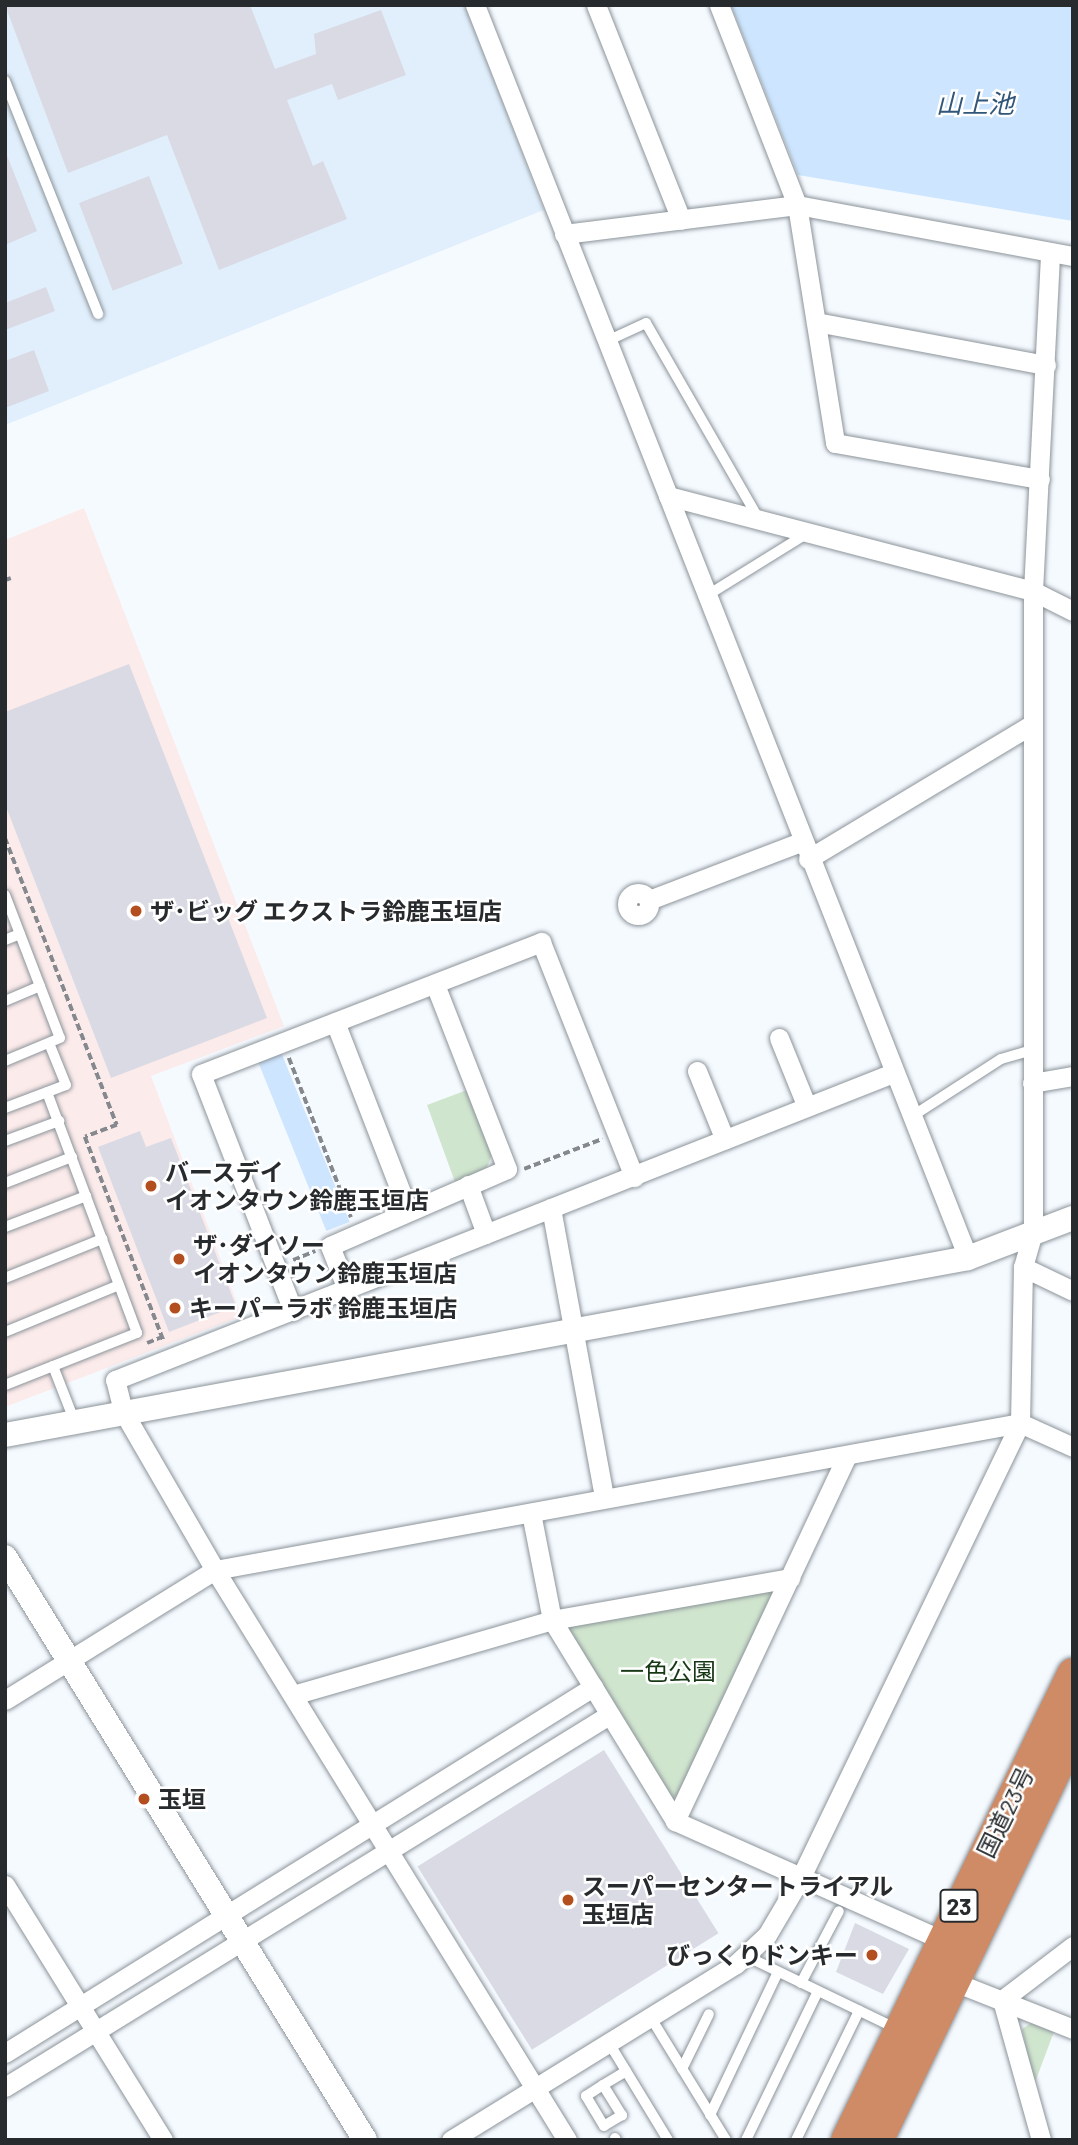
<!DOCTYPE html>
<html>
<head>
<meta charset="utf-8">
<style>
  body { margin:0 }
  #map { position:relative; width:1078px; height:2145px; overflow:hidden; background:#f5faff; font-family:Barlow,"Noto Sans JP",sans-serif }
  div>[style] { position:absolute }
  .commercial>* { inset:0; background:#fcebeb }
  .built>* { inset:0; background:#e1effc }
  .green>* { inset:0; background:#d0e5ce }
  .water>* { inset:0; background:#cde5fe; transform-origin:0 0 }
  .building>* { inset:0; background:#d9dae4; transform-origin:0 0 }
  .path>* { height:3.5px; margin-top:-1.75px; transform-origin:0; background:repeating-linear-gradient(90deg,#85898d 0 7px,transparent 0 10.5px) }
  .roads { filter:drop-shadow(0 0 2px #8c949a) drop-shadow(0 0 2px #8c949a) }
  .service>* { height:10px; margin:-5px; padding:0 5px; transform-origin:5px; border-radius:5px; background:#fff }
  .minor>* { height:19px; margin:-9.5px; padding:0 9.5px; transform-origin:9.5px; border-radius:9.5px; background:#fff }
  .minor>.ring { margin:-9.5px; padding:0; box-sizing:content-box; background:none; border:19px solid #fff; border-radius:50% }
  .tertiary>* { height:24px; margin:-12px; padding:0 12px; transform-origin:12px; border-radius:12px; background:#fff }
  .trunk>* { height:33px; margin:-16.5px; padding:0 16.5px; transform-origin:16.5px; border-radius:16.5px; background:#cf8b66 }
  .dots>* { width:19px; height:19px; translate:-50% -50%; box-sizing:border-box; border:4px solid #fff; border-radius:50% }
  span { translate:-50% -50%; white-space:nowrap; text-align:center; line-height:1.15; -webkit-text-stroke:5px #fff; paint-order:stroke }
  .shield-label span { padding:2px 5px; background:#fff; border:2px solid; border-radius:5px; -webkit-text-stroke-width:0 }
  .shield-label { font-size:23px; color:#282b2e; font-weight:700 }
  .poi-label { font-size:24px; color:#282b2e; font-weight:700 }
  .left { translate:0 -50%; text-align:left }
  .right { translate:-100% -50%; text-align:right }
  .park-label { font-size:24px; color:#163814 }
  .street-label { font-size:24px; color:#282b2e }
  .water-label { font-size:26px; color:#315679; font-style:italic }
  .frame { position:absolute; inset:0; border:7px solid #282b2e; pointer-events:none }
</style>
</head>
<body>
<div id="map">
  <div class="commercial">
    <div style="clip-path:polygon(84px 508px,284px 1026px,151px 1076px,242px 1316px,5px 1407px,5px 540px)"></div>
  </div>
  <div class="built">
    <div style="clip-path:polygon(5px 5px,465px 5px,544px 210px,5px 425px)"></div>
  </div>
  <div class="green">
    <div style="clip-path:polygon(467px 1090px,493px 1152px,486px 1170px,455px 1182px,427px 1105px)"></div>
    <div style="clip-path:polygon(770px 1587px,776px 1594px,680px 1795px,668px 1798px,569px 1629px,573px 1623px)"></div>
    <div style="clip-path:polygon(1034px 2021px,1055px 2029px,1034px 2085px,1022px 2029px)"></div>
  </div>
  <div class="water">
    <div style="clip-path:polygon(731px 5px,1073px 5px,1073px 221px,798px 175px)"></div>
    <div style="left:281px;top:1052px;width:183px;height:25px;rotate:68deg"></div>
  </div>
  <div class="building">
    <div style="clip-path:polygon(5px 5px,250px 5px,275px 69px,316px 54px,314px 34px,381px 10px,406px 75px,338px 100px,332px 84px,287px 100px,313px 166px,323px 161px,347px 219px,219px 270px,167px 135px,68px 173px)"></div>
    <div style="clip-path:polygon(6px 153px,37px 231px,5px 245px,5px 154px)"></div>
    <div style="left:149px;top:176px;width:94px;height:75px;rotate:69deg"></div>
    <div style="clip-path:polygon(46px 287px,55px 311px,5px 330px,5px 303px)"></div>
    <div style="clip-path:polygon(34px 350px,49px 391px,5px 408px,5px 361px)"></div>
    <div style="clip-path:polygon(129px 664px,267px 1018px,111px 1078px,5px 804px,5px 712px)"></div>
    <div style="clip-path:polygon(140px 1131px,146px 1147px,171px 1138px,236px 1306px,169px 1332px,98px 1147px)"></div>
    <div style="left:604px;top:1750px;width:216px;height:220px;rotate:58deg"></div>
    <div style="clip-path:polygon(855px 1923px,909px 1949px,883px 1994px,836px 1972px)"></div>
  </div>
  <div class="path">
    <div style="left:5px;top:580px;width:6px;rotate:-18deg"></div>
    <div style="left:5px;top:838px;width:308px;rotate:68.7deg"></div>
    <div style="left:117px;top:1125px;width:34px;rotate:159deg"></div>
    <div style="left:85px;top:1137px;width:220px;rotate:68.9deg"></div>
    <div style="left:289px;top:1058px;width:171px;rotate:68.7deg"></div>
    <div style="left:524px;top:1169px;width:84px;rotate:-21deg"></div>
    <div style="left:293px;top:1260px;width:24px;rotate:-22deg"></div>
    <div style="left:147px;top:1343px;width:16px;rotate:-22deg"></div>
  </div>
  <div class="roads">
    <div class="service">
      <div style="left:5px;top:81px;width:251px;rotate:68.2deg"></div>
      <div style="left:607px;top:341px;width:43px;rotate:-24.8deg"></div>
      <div style="left:646px;top:323px;width:225px;rotate:60.1deg"></div>
      <div style="left:706px;top:596px;width:118px;rotate:-31.8deg"></div>
      <div style="left:5px;top:895px;width:153px;rotate:69deg"></div>
      <div style="left:60px;top:1038px;width:60px;rotate:157.3deg"></div>
      <div style="left:5px;top:940px;width:16px;rotate:-22deg"></div>
      <div style="left:5px;top:1001px;width:38px;rotate:-23deg"></div>
      <div style="left:5px;top:1108px;width:65px;rotate:-20.7deg"></div>
      <div style="left:66px;top:1085px;width:45px;rotate:-112deg"></div>
      <div style="left:911px;top:1117px;width:107px;rotate:-32.8deg"></div>
      <div style="left:1001px;top:1059px;width:32px;rotate:-16deg"></div>
      <div style="left:5px;top:1141px;width:58px;rotate:-20.3deg"></div>
      <div style="left:5px;top:1183px;width:72px;rotate:-21.2deg"></div>
      <div style="left:5px;top:1227px;width:87px;rotate:-20.9deg"></div>
      <div style="left:5px;top:1278px;width:105px;rotate:-21.9deg"></div>
      <div style="left:5px;top:1332px;width:123px;rotate:-22.4deg"></div>
      <div style="left:53px;top:1366px;width:58px;rotate:68.7deg"></div>
      <div style="left:5px;top:1385px;width:142px;rotate:-21.5deg"></div>
      <div style="left:137px;top:1333px;width:257px;rotate:-110.5deg"></div>
      <div style="left:746px;top:1956px;width:168px;rotate:25.8deg"></div>
      <div style="left:801px;top:1983px;width:81px;rotate:-62.2deg"></div>
      <div style="left:651px;top:2018px;width:143px;rotate:58.4deg"></div>
      <div style="left:609px;top:2043px;width:114px;rotate:58.7deg"></div>
      <div style="left:682px;top:2069px;width:61px;rotate:-63.9deg"></div>
      <div style="left:603px;top:2085px;width:36px;rotate:58deg"></div>
      <div style="left:622px;top:2115px;width:21px;rotate:149deg"></div>
      <div style="left:604px;top:2126px;width:35px;rotate:-121deg"></div>
      <div style="left:586px;top:2096px;width:20px;rotate:-33deg"></div>
      <div style="left:603px;top:2085px;width:27px;rotate:-31deg"></div>
      <div style="left:710px;top:2115px;width:158px;rotate:-64.6deg"></div>
      <div style="left:615px;top:2138px;width:2px;rotate:63deg"></div>
      <div style="left:746px;top:2140px;width:165px;rotate:-64.2deg"></div>
      <div style="left:796px;top:2140px;width:144px;rotate:-64deg"></div>
    </div>
    <div class="minor">
      <div style="left:475px;top:5px;width:1346px;rotate:68.52deg"></div>
      <div style="left:596px;top:5px;width:231px;rotate:68.4deg"></div>
      <div style="left:719px;top:5px;width:215px;rotate:68.7deg"></div>
      <div style="left:797px;top:205px;width:241px;rotate:80.9deg"></div>
      <div style="left:835px;top:443px;width:208px;rotate:10deg"></div>
      <div style="left:564px;top:234px;width:235px;rotate:-7.1deg"></div>
      <div style="left:797px;top:205px;width:281px;rotate:10.5deg"></div>
      <div style="left:816px;top:322px;width:234px;rotate:10.6deg"></div>
      <div style="left:668px;top:496px;width:377px;rotate:14.6deg"></div>
      <div style="left:1033px;top:591px;width:45px;rotate:26.6deg"></div>
      <div style="left:808px;top:859px;width:260px;rotate:-31deg"></div>
      <div class="ring" style="left:627px;top:893px;width:3px;height:3px"></div>
      <div style="left:649px;top:900px;width:163px;rotate:-20.9deg"></div>
      <div style="left:335px;top:1022px;width:199px;rotate:68.8deg"></div>
      <div style="left:779px;top:1038px;width:74px;rotate:67.9deg"></div>
      <div style="left:697px;top:1071px;width:74px;rotate:67.9deg"></div>
      <div style="left:1032px;top:1083px;width:42px;rotate:-9.7deg"></div>
      <div style="left:468px;top:1185px;width:52px;rotate:69.8deg"></div>
      <div style="left:551px;top:1208px;width:293px;rotate:79.6deg"></div>
      <div style="left:1023px;top:1267px;width:55px;rotate:25.6deg"></div>
      <div style="left:347px;top:1289px;width:46px;rotate:-111.6deg"></div>
      <div style="left:330px;top:1246px;width:193px;rotate:-23.5deg"></div>
      <div style="left:507px;top:1169px;width:199px;rotate:-111.3deg"></div>
      <div style="left:293px;top:1311px;width:254px;rotate:-111.2deg"></div>
      <div style="left:201px;top:1074px;width:365px;rotate:-21.2deg"></div>
      <div style="left:541px;top:942px;width:253px;rotate:68.4deg"></div>
      <div style="left:531px;top:1513px;width:109px;rotate:78.9deg"></div>
      <div style="left:552px;top:1620px;width:236px;rotate:58.5deg"></div>
      <div style="left:675px;top:1821px;width:292px;rotate:24deg"></div>
      <div style="left:293px;top:1695px;width:270px;rotate:-16.1deg"></div>
      <div style="left:552px;top:1620px;width:242px;rotate:-10deg"></div>
      <div style="left:5px;top:1700px;width:247px;rotate:-31.8deg"></div>
      <div style="left:215px;top:1570px;width:818px;rotate:-10.35deg"></div>
      <div style="left:1020px;top:1423px;width:58px;rotate:24.4deg"></div>
      <div style="left:675px;top:1821px;width:403px;rotate:-64.8deg"></div>
      <div style="left:5px;top:1885px;width:300px;rotate:58.2deg"></div>
      <div style="left:952px;top:1981px;width:130px;rotate:21.6deg"></div>
      <div style="left:1002px;top:2000px;width:145px;rotate:74.4deg"></div>
      <div style="left:1002px;top:2000px;width:89px;rotate:-37.3deg"></div>
      <div style="left:5px;top:2053px;width:693px;rotate:-31.9deg"></div>
      <div style="left:5px;top:2087px;width:709px;rotate:-31.63deg"></div>
      <div style="left:451px;top:2140px;width:335px;rotate:-31.7deg"></div>
      <div style="left:736px;top:1964px;width:42px;rotate:-43.1deg"></div>
      <div style="left:767px;top:1935px;width:65px;rotate:-59.5deg"></div>
      <div style="left:800px;top:1879px;width:506px;rotate:-64.24deg"></div>
      <div style="left:1020px;top:1423px;width:156px;rotate:-88.9deg"></div>
      <div style="left:1023px;top:1267px;width:35px;rotate:-74deg"></div>
      <div style="left:1033px;top:1233px;width:642px;rotate:-90deg"></div>
      <div style="left:1033px;top:591px;width:339px;rotate:-87.1deg"></div>
      <div style="left:567px;top:2140px;width:670px;rotate:-121.7deg"></div>
      <div style="left:215px;top:1570px;width:184px;rotate:-120.1deg"></div>
      <div style="left:123px;top:1411px;width:32px;rotate:-104deg"></div>
      <div style="left:115px;top:1380px;width:836px;rotate:-21.53deg"></div>
    </div>
    <div class="tertiary">
      <div style="left:5px;top:1435px;width:979px;rotate:-10.41deg"></div>
      <div style="left:968px;top:1258px;width:112px;rotate:-20.9deg"></div>
      <div style="left:5px;top:1557px;width:685px;rotate:58.3deg"></div>
    </div>
    <div class="trunk">
      <div style="left:847px;top:2140px;width:518px;rotate:-64.13deg"></div>
      <div style="left:876px;top:2140px;width:454px;rotate:-64.3deg"></div>
    </div>
  </div>
  <div class="dots">
    <div style="left:136px;top:911px;background:#b34e1e"></div>
    <div style="left:151px;top:1186px;background:#b34e1e"></div>
    <div style="left:179px;top:1259px;background:#b34e1e"></div>
    <div style="left:175px;top:1308px;background:#b34e1e"></div>
    <div style="left:144px;top:1799px;background:#b34e1e"></div>
    <div style="left:568px;top:1900px;background:#b34e1e"></div>
    <div style="left:872px;top:1955px;background:#b34e1e"></div>
  </div>
  <div class="shield-label">
    <span style="left:959px;top:1906px">23</span>
  </div>
  <div class="poi-label">
    <span class="left" style="left:150px;top:911px">ザ･ビッグ エクストラ鈴鹿玉垣店</span>
    <span class="left" style="left:165px;top:1186px">バースデイ<br>イオンタウン鈴鹿玉垣店</span>
    <span class="left" style="left:193px;top:1259px">ザ･ダイソー<br>イオンタウン鈴鹿玉垣店</span>
    <span class="left" style="left:189px;top:1308px">キーパーラボ 鈴鹿玉垣店</span>
    <span class="left" style="left:158px;top:1799px">玉垣</span>
    <span class="left" style="left:582px;top:1900px">スーパーセンタートライアル<br>玉垣店</span>
    <span class="right" style="left:858px;top:1955px">びっくりドンキー</span>
  </div>
  <div class="park-label">
    <span style="left:668px;top:1671px">一色公園</span>
  </div>
  <div class="street-label">
    <span style="left:1005px;top:1812px;rotate:-64deg">国道23号</span>
  </div>
  <div class="water-label">
    <span style="left:975px;top:103px">山上池</span>
  </div>
  <div class="frame"></div>
</div>
</body>
</html>
